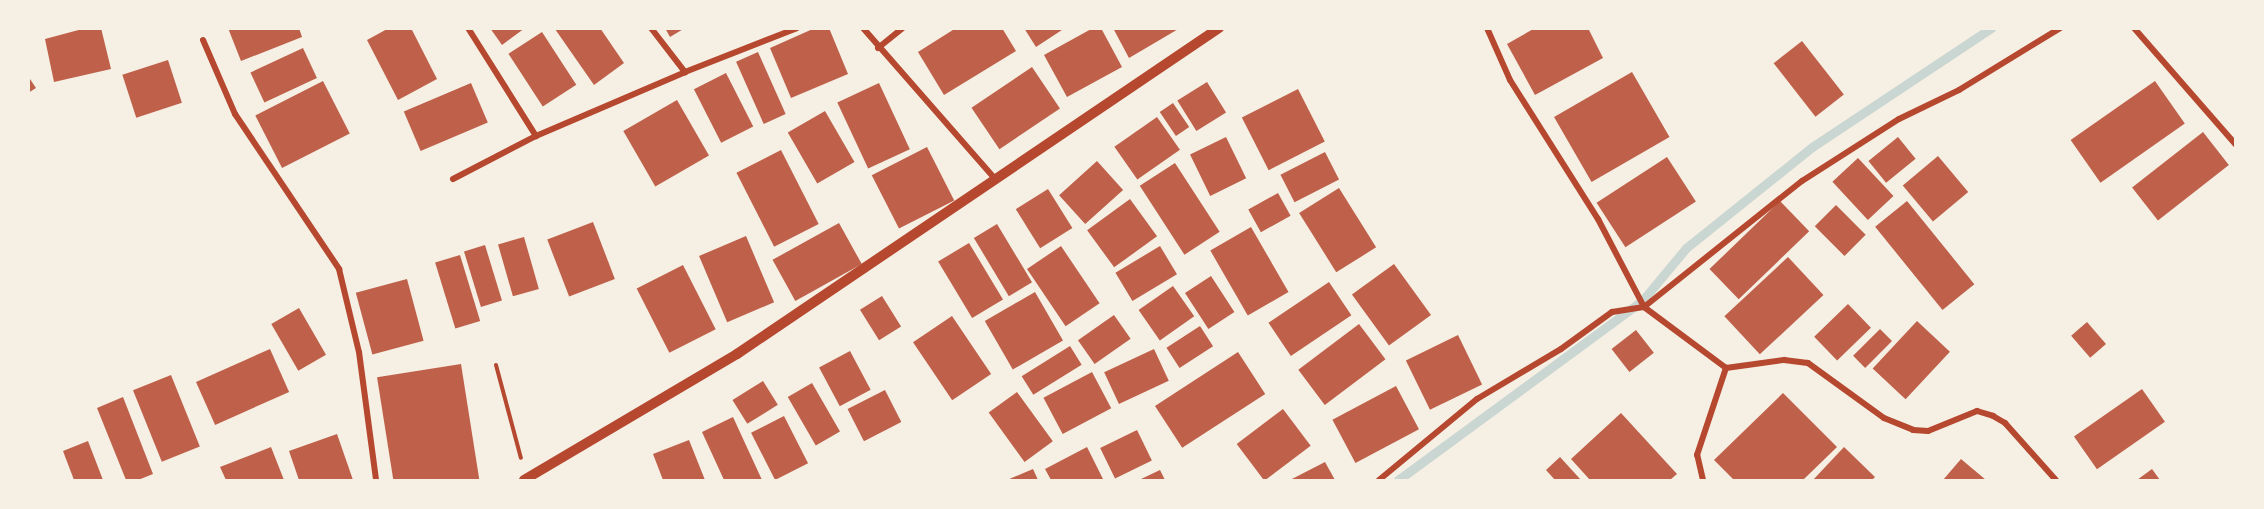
<!DOCTYPE html>
<html>
<head>
<meta charset="utf-8">
<style>
  body { margin:0 }
  #map { position:relative; width:2264px; height:509px; overflow:hidden; background:#f6efe4; font-family:Inter,sans-serif }
  div>[style] { position:absolute }
  .stream>* { height:9px; margin:-4.5px; padding:0 4.5px; transform-origin:4.5px; border-radius:4.5px; background:#c9d6d2 }
  .building>* { inset:0; background:#bf614a; transform-origin:0 0 }
  .path>* { height:4px; margin:-2px; padding:0 2px; transform-origin:2px; border-radius:2px; background:#b5482f }
  .minor>* { height:6px; margin:-3px; padding:0 3px; transform-origin:3px; border-radius:3px; background:#b5482f }
  .tertiary>* { height:10px; margin:-5px; padding:0 5px; transform-origin:5px; border-radius:5px; background:#b5482f }
  span { translate:-50% -50%; white-space:nowrap; text-align:center; line-height:1.15; -webkit-text-stroke:4.5px #f6efe4; paint-order:stroke }
  .frame { position:absolute; inset:0; border:30px solid #f6efe4; pointer-events:none }
</style>
</head>
<body>
<div id="map">
  <div class="stream">
    <div style="left:1398px;top:480px;width:303px;rotate:-36.3deg"></div>
    <div style="left:1642px;top:301px;width:69px;rotate:-50.3deg"></div>
    <div style="left:1686px;top:248px;width:161px;rotate:-38.7deg"></div>
    <div style="left:1812px;top:147px;width:215px;rotate:-33.6deg"></div>
  </div>
  <div class="building">
    <div style="clip-path:polygon(86px 28px,101px 28px,111px 69px,54px 82px,45px 39px)"></div>
    <div style="clip-path:polygon(228px 28px,299px 28px,302px 37px,241px 61px)"></div>
    <div style="clip-path:polygon(389px 28px,411px 28px,437px 79px,398px 100px,367px 40px)"></div>
    <div style="clip-path:polygon(490px 28px,525px 28px,502px 45px)"></div>
    <div style="clip-path:polygon(600px 28px,624px 63px,594px 85px,555px 29px)"></div>
    <div style="clip-path:polygon(665px 28px,685px 28px,670px 37px)"></div>
    <div style="clip-path:polygon(815px 28px,829px 28px,848px 74px,791px 98px,770px 48px)"></div>
    <div style="clip-path:polygon(956px 28px,1002px 28px,1016px 51px,944px 95px,918px 52px)"></div>
    <div style="clip-path:polygon(1024px 28px,1065px 28px,1036px 47px)"></div>
    <div style="clip-path:polygon(1093px 28px,1101px 28px,1122px 67px,1067px 97px,1044px 55px)"></div>
    <div style="clip-path:polygon(1113px 28px,1180px 28px,1129px 58px)"></div>
    <div style="clip-path:polygon(1535px 28px,1588px 28px,1603px 58px,1535px 95px,1507px 44px)"></div>
    <div style="left:542px;top:32px;width:63px;height:40px;rotate:57deg"></div>
    <div style="left:1802px;top:41px;width:68px;height:36px;rotate:52deg"></div>
    <div style="left:303px;top:48px;width:33px;height:58px;rotate:65deg"></div>
    <div style="left:758px;top:52px;width:68px;height:24px;rotate:66deg"></div>
    <div style="left:168px;top:60px;width:45px;height:48px;rotate:72deg"></div>
    <div style="left:1032px;top:67px;width:50px;height:73px;rotate:56deg"></div>
    <div style="left:1632px;top:72px;width:75px;height:90px;rotate:60deg"></div>
    <div style="left:726px;top:73px;width:60px;height:36px;rotate:63deg"></div>
    <div style="clip-path:polygon(28px 76px,36px 88px,28px 93px)"></div>
    <div style="left:323px;top:81px;width:59px;height:76px;rotate:63deg"></div>
    <div style="left:2155px;top:81px;width:52px;height:103px;rotate:55deg"></div>
    <div style="left:1207px;top:82px;width:36px;height:35px;rotate:58deg"></div>
    <div style="left:471px;top:83px;width:43px;height:73px;rotate:67deg"></div>
    <div style="left:879px;top:83px;width:73px;height:46px;rotate:65deg"></div>
    <div style="left:1298px;top:89px;width:59px;height:63px;rotate:63deg"></div>
    <div style="left:677px;top:100px;width:64px;height:62px;rotate:60deg"></div>
    <div style="left:1173px;top:103px;width:29px;height:16px;rotate:56deg"></div>
    <div style="left:825px;top:111px;width:59px;height:43px;rotate:60deg"></div>
    <div style="left:1157px;top:117px;width:40px;height:52px;rotate:55deg"></div>
    <div style="left:2203px;top:132px;width:42px;height:90px;rotate:52deg"></div>
    <div style="left:1226px;top:137px;width:46px;height:40px;rotate:64deg"></div>
    <div style="left:1898px;top:137px;width:28px;height:38px;rotate:51deg"></div>
    <div style="left:927px;top:147px;width:60px;height:62px;rotate:63deg"></div>
    <div style="left:781px;top:150px;width:83px;height:50px;rotate:63deg"></div>
    <div style="left:1325px;top:152px;width:31px;height:50px;rotate:63deg"></div>
    <div style="left:1938px;top:156px;width:47px;height:46px;rotate:50deg"></div>
    <div style="left:1667px;top:157px;width:53px;height:84px;rotate:57deg"></div>
    <div style="left:1858px;top:158px;width:52px;height:35px;rotate:47deg"></div>
    <div style="left:1097px;top:161px;width:39px;height:51px;rotate:48deg"></div>
    <div style="left:1175px;top:163px;width:82px;height:42px;rotate:57deg"></div>
    <div style="left:1339px;top:188px;width:70px;height:47px;rotate:58deg"></div>
    <div style="left:1048px;top:189px;width:46px;height:38px;rotate:58deg"></div>
    <div style="left:1278px;top:193px;width:26px;height:34px;rotate:61deg"></div>
    <div style="left:1130px;top:199px;width:46px;height:53px;rotate:54deg"></div>
    <div style="left:1780px;top:201px;width:42px;height:98px;rotate:46deg"></div>
    <div style="left:1907px;top:201px;width:107px;height:41px;rotate:51deg"></div>
    <div style="left:1836px;top:205px;width:42px;height:30px;rotate:45deg"></div>
    <div style="left:593px;top:222px;width:61px;height:49px;rotate:69deg"></div>
    <div style="left:839px;top:223px;width:47px;height:76px;rotate:61deg"></div>
    <div style="left:997px;top:224px;width:68px;height:27px;rotate:59deg"></div>
    <div style="left:1251px;top:227px;width:75px;height:47px;rotate:60deg"></div>
    <div style="left:746px;top:236px;width:72px;height:51px;rotate:67deg"></div>
    <div style="left:524px;top:237px;width:54px;height:27px;rotate:74deg"></div>
    <div style="left:969px;top:243px;width:66px;height:36px;rotate:59deg"></div>
    <div style="left:485px;top:245px;width:58px;height:22px;rotate:73deg"></div>
    <div style="left:1061px;top:246px;width:69px;height:41px;rotate:56deg"></div>
    <div style="left:1160px;top:246px;width:33px;height:52px;rotate:59deg"></div>
    <div style="left:460px;top:255px;width:69px;height:26px;rotate:73deg"></div>
    <div style="left:1788px;top:257px;width:52px;height:87px;rotate:47deg"></div>
    <div style="left:1394px;top:264px;width:63px;height:52px;rotate:54deg"></div>
    <div style="left:683px;top:265px;width:72px;height:52px;rotate:63deg"></div>
    <div style="left:1211px;top:276px;width:43px;height:31px;rotate:57deg"></div>
    <div style="left:407px;top:279px;width:64px;height:53px;rotate:75deg"></div>
    <div style="left:1329px;top:282px;width:40px;height:73px;rotate:56deg"></div>
    <div style="left:1173px;top:286px;width:37px;height:42px;rotate:55deg"></div>
    <div style="left:1035px;top:292px;width:56px;height:58px;rotate:60deg"></div>
    <div style="left:882px;top:296px;width:36px;height:26px;rotate:58deg"></div>
    <div style="left:1848px;top:304px;width:33px;height:47px;rotate:46deg"></div>
    <div style="left:299px;top:308px;width:54px;height:32px;rotate:60deg"></div>
    <div style="left:1114px;top:315px;width:29px;height:44px;rotate:55deg"></div>
    <div style="left:952px;top:316px;width:70px;height:47px;rotate:56deg"></div>
    <div style="left:1917px;top:321px;width:45px;height:65px;rotate:43deg"></div>
    <div style="left:2087px;top:322px;width:29px;height:21px;rotate:49deg"></div>
    <div style="left:1359px;top:324px;width:44px;height:76px;rotate:53deg"></div>
    <div style="left:1200px;top:326px;width:24px;height:40px;rotate:57deg"></div>
    <div style="left:1880px;top:329px;width:17px;height:38px;rotate:45deg"></div>
    <div style="left:1636px;top:330px;width:29px;height:31px;rotate:52deg"></div>
    <div style="left:1458px;top:335px;width:55px;height:58px;rotate:64deg"></div>
    <div style="left:1070px;top:346px;width:22px;height:57px;rotate:58deg"></div>
    <div style="left:270px;top:349px;width:47px;height:81px;rotate:66deg"></div>
    <div style="left:1154px;top:349px;width:35px;height:55px;rotate:65deg"></div>
    <div style="left:850px;top:351px;width:44px;height:35px;rotate:62deg"></div>
    <div style="left:1238px;top:352px;width:50px;height:99px;rotate:57deg"></div>
    <div style="left:461px;top:364px;width:118px;height:85px;rotate:81deg"></div>
    <div style="left:1092px;top:372px;width:41px;height:55px;rotate:62deg"></div>
    <div style="left:171px;top:375px;width:77px;height:41px;rotate:68deg"></div>
    <div style="left:763px;top:381px;width:28px;height:36px;rotate:58deg"></div>
    <div style="left:812px;top:383px;width:56px;height:28px;rotate:60deg"></div>
    <div style="left:1396px;top:386px;width:49px;height:72px;rotate:62deg"></div>
    <div style="left:2142px;top:389px;width:40px;height:83px;rotate:55deg"></div>
    <div style="left:885px;top:390px;width:36px;height:42px;rotate:63deg"></div>
    <div style="left:1017px;top:392px;width:61px;height:35px;rotate:54deg"></div>
    <div style="clip-path:polygon(1783px 393px,1837px 447px,1803px 480px,1734px 480px,1714px 460px)"></div>
    <div style="clip-path:polygon(123px 397px,153px 474px,138px 480px,126px 480px,97px 408px)"></div>
    <div style="left:1283px;top:409px;width:46px;height:58px;rotate:53deg"></div>
    <div style="clip-path:polygon(1621px 413px,1677px 474px,1670px 480px,1590px 480px,1571px 459px)"></div>
    <div style="left:784px;top:416px;width:53px;height:37px;rotate:63deg"></div>
    <div style="clip-path:polygon(733px 417px,762px 480px,724px 480px,702px 432px)"></div>
    <div style="left:1137px;top:430px;width:34px;height:41px;rotate:64deg"></div>
    <div style="clip-path:polygon(337px 434px,353px 480px,299px 480px,289px 451px)"></div>
    <div style="clip-path:polygon(689px 440px,705px 480px,663px 480px,653px 454px)"></div>
    <div style="clip-path:polygon(88px 441px,103px 480px,74px 480px,63px 451px)"></div>
    <div style="clip-path:polygon(271px 447px,284px 480px,226px 480px,220px 467px)"></div>
    <div style="clip-path:polygon(1087px 447px,1103px 479px,1051px 480px,1045px 469px)"></div>
    <div style="clip-path:polygon(1844px 447px,1875px 477px,1872px 480px,1813px 480px)"></div>
    <div style="clip-path:polygon(1560px 457px,1581px 480px,1555px 480px,1546px 470px)"></div>
    <div style="clip-path:polygon(1961px 459px,1986px 480px,1943px 480px)"></div>
    <div style="clip-path:polygon(1325px 462px,1335px 480px,1290px 480px)"></div>
    <div style="clip-path:polygon(1033px 469px,1038px 480px,1007px 480px)"></div>
    <div style="clip-path:polygon(2152px 469px,2160px 480px,2137px 480px)"></div>
    <div style="clip-path:polygon(1160px 470px,1165px 480px,1139px 480px)"></div>
  </div>
  <div class="path">
    <div style="left:496px;top:365px;width:96px;rotate:75deg"></div>
  </div>
  <div class="minor">
    <div style="left:468px;top:28px;width:128px;rotate:57.8deg"></div>
    <div style="left:651px;top:28px;width:56px;rotate:52.3deg"></div>
    <div style="left:863px;top:28px;width:202px;rotate:48.8deg"></div>
    <div style="left:1487px;top:28px;width:57px;rotate:66.1deg"></div>
    <div style="left:1510px;top:80px;width:165px;rotate:57.7deg"></div>
    <div style="left:1598px;top:219px;width:99px;rotate:62.4deg"></div>
    <div style="left:1644px;top:307px;width:102px;rotate:36.6deg"></div>
    <div style="left:1726px;top:368px;width:59px;rotate:-7.9deg"></div>
    <div style="left:1784px;top:360px;width:24px;rotate:7deg"></div>
    <div style="left:1808px;top:363px;width:94px;rotate:35.9deg"></div>
    <div style="left:1884px;top:418px;width:31px;rotate:22deg"></div>
    <div style="left:1913px;top:430px;width:15px;rotate:4deg"></div>
    <div style="left:1928px;top:431px;width:53px;rotate:-22.2deg"></div>
    <div style="left:1977px;top:411px;width:17px;rotate:17deg"></div>
    <div style="left:1993px;top:416px;width:14px;rotate:30deg"></div>
    <div style="left:2005px;top:423px;width:76px;rotate:48.2deg"></div>
    <div style="left:2134px;top:28px;width:155px;rotate:48.9deg"></div>
    <div style="left:203px;top:40px;width:81px;rotate:66.6deg"></div>
    <div style="left:235px;top:114px;width:187px;rotate:56.1deg"></div>
    <div style="left:339px;top:269px;width:85px;rotate:76.5deg"></div>
    <div style="left:359px;top:352px;width:129px;rotate:82.4deg"></div>
    <div style="left:878px;top:48px;width:32px;rotate:-39deg"></div>
    <div style="left:453px;top:179px;width:93px;rotate:-27.4deg"></div>
    <div style="left:536px;top:136px;width:162px;rotate:-23.2deg"></div>
    <div style="left:685px;top:72px;width:120px;rotate:-21.4deg"></div>
    <div style="left:1379px;top:480px;width:127px;rotate:-39.6deg"></div>
    <div style="left:1477px;top:399px;width:98px;rotate:-30.8deg"></div>
    <div style="left:1561px;top:349px;width:63px;rotate:-36deg"></div>
    <div style="left:1612px;top:312px;width:32px;rotate:-9deg"></div>
    <div style="left:1644px;top:307px;width:202px;rotate:-38.6deg"></div>
    <div style="left:1802px;top:181px;width:115px;rotate:-32.6deg"></div>
    <div style="left:1899px;top:119px;width:67px;rotate:-25.8deg"></div>
    <div style="left:1959px;top:90px;width:119px;rotate:-31.5deg"></div>
    <div style="left:1703px;top:480px;width:26px;rotate:-103deg"></div>
    <div style="left:1697px;top:455px;width:92px;rotate:-71.6deg"></div>
  </div>
  <div class="tertiary">
    <div style="left:524px;top:480px;width:247px;rotate:-30.6deg"></div>
    <div style="left:737px;top:354px;width:582px;rotate:-34.07deg"></div>
  </div>
  <div class="frame"></div>
</div>
</body>
</html>
